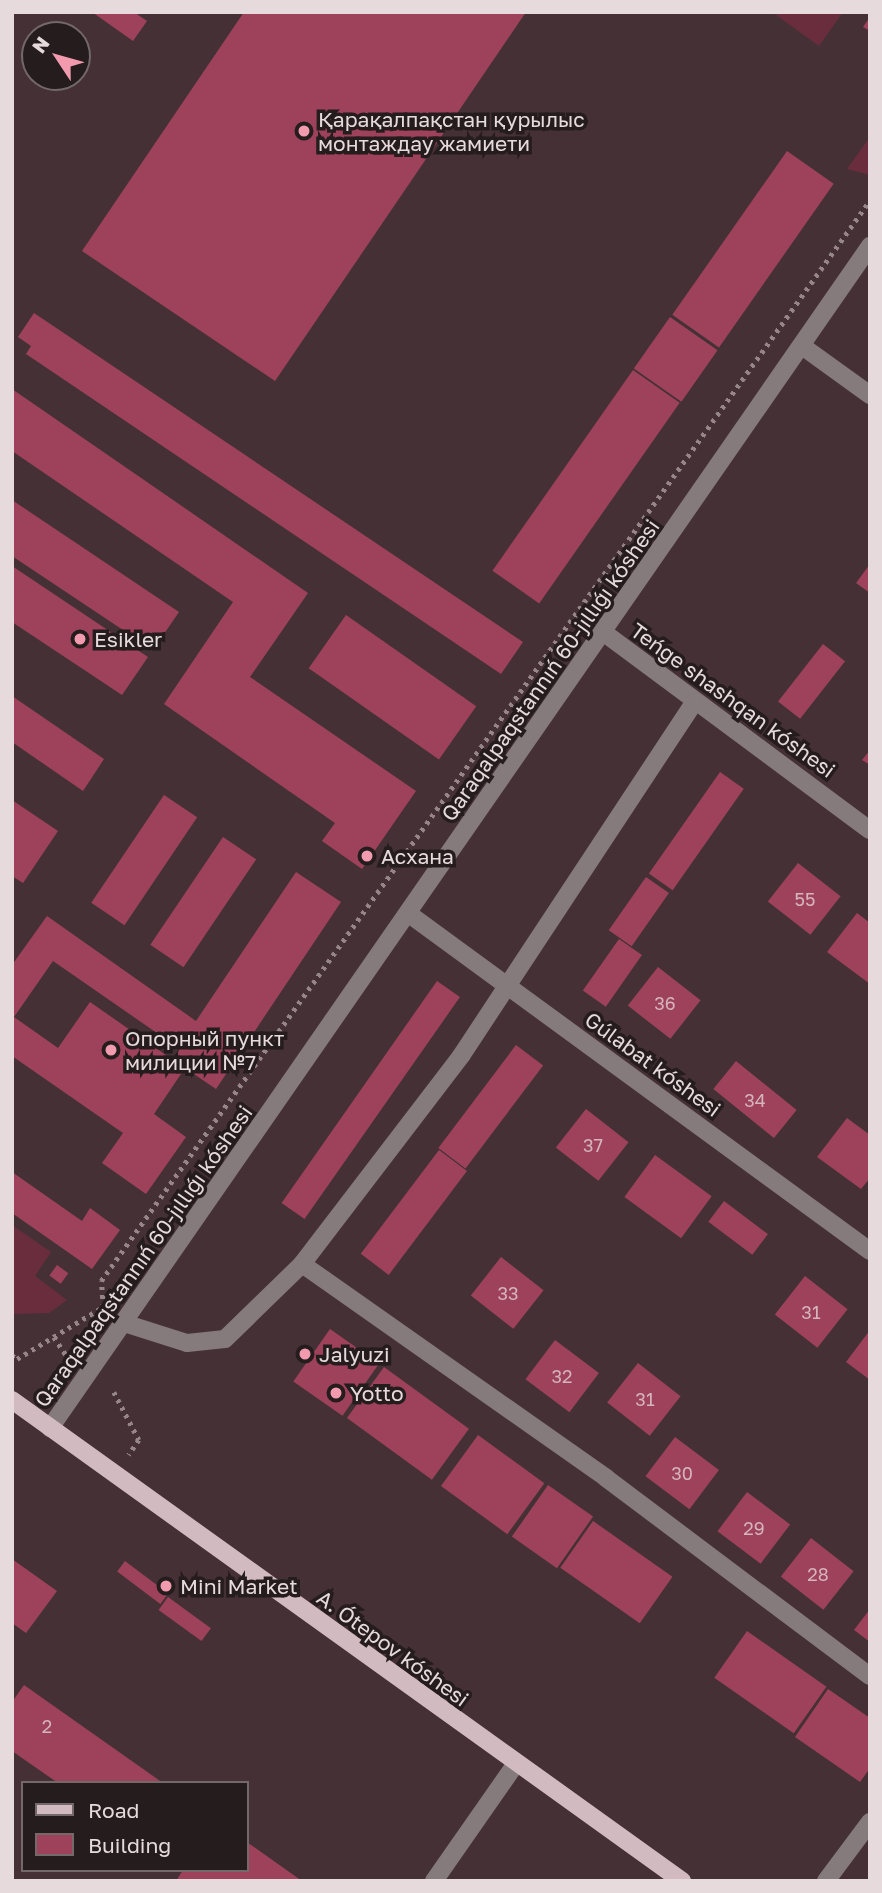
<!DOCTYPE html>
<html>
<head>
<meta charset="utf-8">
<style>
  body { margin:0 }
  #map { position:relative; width:882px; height:1893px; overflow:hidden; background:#453135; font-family:"Golos Text",sans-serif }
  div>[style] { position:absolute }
  .green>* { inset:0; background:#6a2d3e }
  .building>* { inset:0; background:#9e425c; transform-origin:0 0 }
  .path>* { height:4.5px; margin-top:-2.25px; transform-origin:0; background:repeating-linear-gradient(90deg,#968689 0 3.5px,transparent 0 8.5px) }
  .minor>* { height:18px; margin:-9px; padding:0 9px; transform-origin:9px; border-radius:9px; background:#857a7c }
  .major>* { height:18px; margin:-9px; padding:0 9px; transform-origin:9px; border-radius:9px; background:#d2bbc0 }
  .dots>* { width:19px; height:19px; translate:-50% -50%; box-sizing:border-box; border:4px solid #251c1e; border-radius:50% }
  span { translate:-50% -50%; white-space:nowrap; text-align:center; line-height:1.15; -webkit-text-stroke:7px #251c1e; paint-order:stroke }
  .number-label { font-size:18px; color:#d5b4bc }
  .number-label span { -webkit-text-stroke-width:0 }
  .poi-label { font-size:21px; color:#e7dadc }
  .left { translate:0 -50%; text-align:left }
  .street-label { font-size:21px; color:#e7dadc }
  .frame { position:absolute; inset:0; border:14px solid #e7dadc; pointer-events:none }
  .legend { position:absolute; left:21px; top:1781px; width:228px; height:91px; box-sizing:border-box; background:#251c1e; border:2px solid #73686a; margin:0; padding:9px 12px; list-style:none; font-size:21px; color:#e7dadc }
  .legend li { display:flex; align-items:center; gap:14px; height:35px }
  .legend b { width:35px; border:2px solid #73686a }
  .north { position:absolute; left:21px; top:21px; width:70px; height:70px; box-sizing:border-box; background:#251c1e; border:2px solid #73686a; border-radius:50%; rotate:306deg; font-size:19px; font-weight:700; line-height:28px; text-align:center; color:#e7dadc }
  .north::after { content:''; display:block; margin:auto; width:24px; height:32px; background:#f29aae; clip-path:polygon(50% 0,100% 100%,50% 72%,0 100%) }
</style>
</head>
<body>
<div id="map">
  <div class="green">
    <div style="clip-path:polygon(772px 12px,843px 12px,819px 46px)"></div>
    <div style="clip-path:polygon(870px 137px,870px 175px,847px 169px)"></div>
    <div style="clip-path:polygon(12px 1225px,51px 1252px,35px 1276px,67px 1300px,49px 1313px,12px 1314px)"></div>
  </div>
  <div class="building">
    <div style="clip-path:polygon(92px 12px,134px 12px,147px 21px,133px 41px)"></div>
    <div style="clip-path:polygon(244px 12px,526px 12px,275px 381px,82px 251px)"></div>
    <div style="clip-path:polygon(870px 17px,870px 31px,863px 27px)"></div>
    <div style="left:787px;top:151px;width:57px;height:200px;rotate:35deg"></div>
    <div style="clip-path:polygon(34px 313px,523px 642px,501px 674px,26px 354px,31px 346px,18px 337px)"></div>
    <div style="left:670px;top:317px;width:58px;height:63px;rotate:35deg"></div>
    <div style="left:633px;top:370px;width:57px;height:245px;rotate:35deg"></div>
    <div style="clip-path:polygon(12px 389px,308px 593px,250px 677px,416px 791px,362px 869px,322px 841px,335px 823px,164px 704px,233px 602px,12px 451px)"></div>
    <div style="clip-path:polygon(12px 500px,179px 612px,153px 650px,12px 556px)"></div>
    <div style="clip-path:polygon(870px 564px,870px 593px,856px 583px)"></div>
    <div style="clip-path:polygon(12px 566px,148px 657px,122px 695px,12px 622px)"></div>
    <div style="left:346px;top:615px;width:159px;height:65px;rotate:35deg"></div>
    <div style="left:823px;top:644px;width:28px;height:73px;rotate:38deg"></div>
    <div style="clip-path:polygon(12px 696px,104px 759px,83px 791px,12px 742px)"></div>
    <div style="clip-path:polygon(870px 750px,870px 765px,862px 760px)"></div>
    <div style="left:720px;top:772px;width:29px;height:124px;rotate:35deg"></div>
    <div style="left:164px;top:795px;width:40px;height:130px;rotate:34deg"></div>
    <div style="clip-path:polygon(12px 800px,58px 831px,23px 883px,12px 876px)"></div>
    <div style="left:223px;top:837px;width:40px;height:130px;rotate:34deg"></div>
    <div style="left:798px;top:863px;width:54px;height:49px;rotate:38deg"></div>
    <div style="clip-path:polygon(evenodd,296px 872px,341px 902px,216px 1089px,185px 1068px,154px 1114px,186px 1137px,146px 1194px,102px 1163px,123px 1133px,12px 1056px,12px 965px,47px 916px,196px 1021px,296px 872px,53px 961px,180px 1049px,173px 1060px,90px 1002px,58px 1048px,14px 1017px,53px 961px)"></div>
    <div style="left:646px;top:877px;width:28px;height:65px;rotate:35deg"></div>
    <div style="clip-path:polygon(857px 913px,870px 923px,870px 984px,827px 952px)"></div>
    <div style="left:619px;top:939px;width:28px;height:63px;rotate:35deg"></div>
    <div style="left:658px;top:967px;width:54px;height:49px;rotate:38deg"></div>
    <div style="left:437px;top:981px;width:28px;height:271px;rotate:35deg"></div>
    <div style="left:516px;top:1045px;width:34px;height:129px;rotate:37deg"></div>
    <div style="left:736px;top:1061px;width:78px;height:36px;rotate:39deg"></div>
    <div style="left:586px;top:1109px;width:54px;height:49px;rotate:38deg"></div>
    <div style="clip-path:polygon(847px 1118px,870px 1135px,870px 1178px,861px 1189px,817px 1157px)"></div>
    <div style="left:439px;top:1150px;width:35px;height:130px;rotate:37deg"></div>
    <div style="left:655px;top:1155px;width:70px;height:52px;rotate:36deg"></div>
    <div style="clip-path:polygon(12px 1172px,82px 1221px,90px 1208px,120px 1230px,92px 1269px,12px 1213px)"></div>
    <div style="left:724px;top:1201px;width:55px;height:26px;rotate:37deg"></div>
    <div style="left:501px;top:1257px;width:54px;height:49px;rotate:38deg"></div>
    <div style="left:57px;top:1265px;width:14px;height:13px;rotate:36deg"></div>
    <div style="left:805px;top:1276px;width:54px;height:49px;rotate:38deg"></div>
    <div style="left:330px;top:1329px;width:60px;height:64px;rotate:35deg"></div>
    <div style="clip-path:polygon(870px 1330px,870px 1380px,846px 1362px)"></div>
    <div style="left:555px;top:1340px;width:55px;height:49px;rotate:37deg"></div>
    <div style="left:638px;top:1363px;width:54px;height:50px;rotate:38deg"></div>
    <div style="left:384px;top:1367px;width:105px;height:63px;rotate:36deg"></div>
    <div style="left:478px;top:1435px;width:82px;height:63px;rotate:36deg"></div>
    <div style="left:675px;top:1437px;width:55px;height:49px;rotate:37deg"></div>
    <div style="left:548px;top:1485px;width:55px;height:63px;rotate:35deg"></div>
    <div style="left:747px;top:1492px;width:54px;height:49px;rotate:37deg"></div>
    <div style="left:593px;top:1521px;width:97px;height:57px;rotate:35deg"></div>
    <div style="left:811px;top:1538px;width:54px;height:49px;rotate:38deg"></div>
    <div style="clip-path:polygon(12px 1559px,57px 1591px,26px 1633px,12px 1623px)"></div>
    <div style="left:125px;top:1561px;width:54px;height:13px;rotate:37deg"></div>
    <div style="left:168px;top:1597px;width:53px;height:16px;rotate:36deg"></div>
    <div style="clip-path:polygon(870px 1609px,870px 1642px,854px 1630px)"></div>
    <div style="left:747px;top:1631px;width:97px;height:57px;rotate:35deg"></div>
    <div style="clip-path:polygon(24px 1685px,163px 1783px,58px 1783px,12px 1751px,12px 1702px)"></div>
    <div style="clip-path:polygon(828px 1689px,870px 1718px,870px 1768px,860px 1782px,795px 1737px)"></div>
    <div style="clip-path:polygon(247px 1842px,302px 1881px,176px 1881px,183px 1870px,247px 1870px)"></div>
  </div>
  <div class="path">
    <div style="left:54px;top:1337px;width:27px;rotate:56deg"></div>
    <div style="left:12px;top:1355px;width:6px;rotate:39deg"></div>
    <div style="left:17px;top:1359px;width:100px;rotate:-31.2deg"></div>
    <div style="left:103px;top:1307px;width:26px;rotate:-94deg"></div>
    <div style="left:101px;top:1281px;width:1327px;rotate:-54.57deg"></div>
    <div style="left:114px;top:1392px;width:54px;rotate:62.5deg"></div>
    <div style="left:139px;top:1440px;width:18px;rotate:124deg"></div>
  </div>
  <div class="minor">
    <div style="left:802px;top:346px;width:84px;rotate:35.8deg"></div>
    <div style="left:603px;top:632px;width:332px;rotate:36.6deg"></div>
    <div style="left:409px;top:914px;width:571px;rotate:36.17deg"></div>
    <div style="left:302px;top:1264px;width:372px;rotate:35.1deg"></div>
    <div style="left:606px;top:1478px;width:330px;rotate:36.9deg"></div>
    <div style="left:124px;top:1323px;width:66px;rotate:17.6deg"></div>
    <div style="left:187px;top:1343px;width:38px;rotate:-6deg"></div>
    <div style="left:225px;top:1339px;width:107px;rotate:-44.2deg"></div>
    <div style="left:302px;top:1264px;width:262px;rotate:-52.6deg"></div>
    <div style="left:461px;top:1056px;width:425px;rotate:-56.6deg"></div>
    <div style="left:50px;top:1428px;width:1439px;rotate:-55.25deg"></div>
    <div style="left:434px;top:1881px;width:141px;rotate:-55.1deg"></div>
    <div style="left:826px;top:1881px;width:74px;rotate:-53.3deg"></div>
  </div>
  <div class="major">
    <div style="left:12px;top:1400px;width:825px;rotate:35.67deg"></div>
  </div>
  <div class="dots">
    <div style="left:304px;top:131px;background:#f29aae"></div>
    <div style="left:80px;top:639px;background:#f29aae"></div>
    <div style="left:367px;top:856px;background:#f29aae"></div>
    <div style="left:111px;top:1050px;background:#f29aae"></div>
    <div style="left:305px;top:1354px;background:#f29aae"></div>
    <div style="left:336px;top:1393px;background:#f29aae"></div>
    <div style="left:166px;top:1586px;background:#f29aae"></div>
  </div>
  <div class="number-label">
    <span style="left:805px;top:899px">55</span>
    <span style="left:665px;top:1003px">36</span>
    <span style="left:755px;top:1100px">34</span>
    <span style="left:593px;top:1145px">37</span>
    <span style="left:508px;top:1293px">33</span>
    <span style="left:811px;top:1312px">31</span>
    <span style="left:562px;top:1376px">32</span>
    <span style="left:645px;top:1399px">31</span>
    <span style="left:682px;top:1473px">30</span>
    <span style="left:754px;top:1528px">29</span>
    <span style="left:818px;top:1574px">28</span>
    <span style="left:47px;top:1726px">2</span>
  </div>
  <div class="poi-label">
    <span class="left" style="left:318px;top:131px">Қарақалпақстан қурылыс<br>монтаждау жамиети</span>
    <span class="left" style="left:94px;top:639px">Esikler</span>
    <span class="left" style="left:381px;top:856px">Асхана</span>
    <span class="left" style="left:125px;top:1050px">Опорный пункт<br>милиции №7</span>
    <span class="left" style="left:319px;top:1354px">Jalyuzi</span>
    <span class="left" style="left:350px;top:1393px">Yotto</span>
    <span class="left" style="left:180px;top:1586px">Mini Market</span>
  </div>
  <div class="street-label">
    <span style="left:550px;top:670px;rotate:-55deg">Qaraqalpaqstannıń 60-jıllıǵı kóshesi</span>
    <span style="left:733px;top:700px;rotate:36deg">Teńge shashqan kóshesi</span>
    <span style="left:653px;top:1064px;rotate:36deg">Gúlabat kóshesi</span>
    <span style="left:143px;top:1256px;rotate:-55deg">Qaraqalpaqstannıń 60-jıllıǵı kóshesi</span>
    <span style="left:393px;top:1648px;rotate:36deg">A. Ótepov kóshesi</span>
  </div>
  <div class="frame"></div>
  <ul class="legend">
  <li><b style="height:9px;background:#d2bbc0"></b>Road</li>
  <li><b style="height:19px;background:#9e425c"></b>Building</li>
  </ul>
  <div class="north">N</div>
</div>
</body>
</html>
